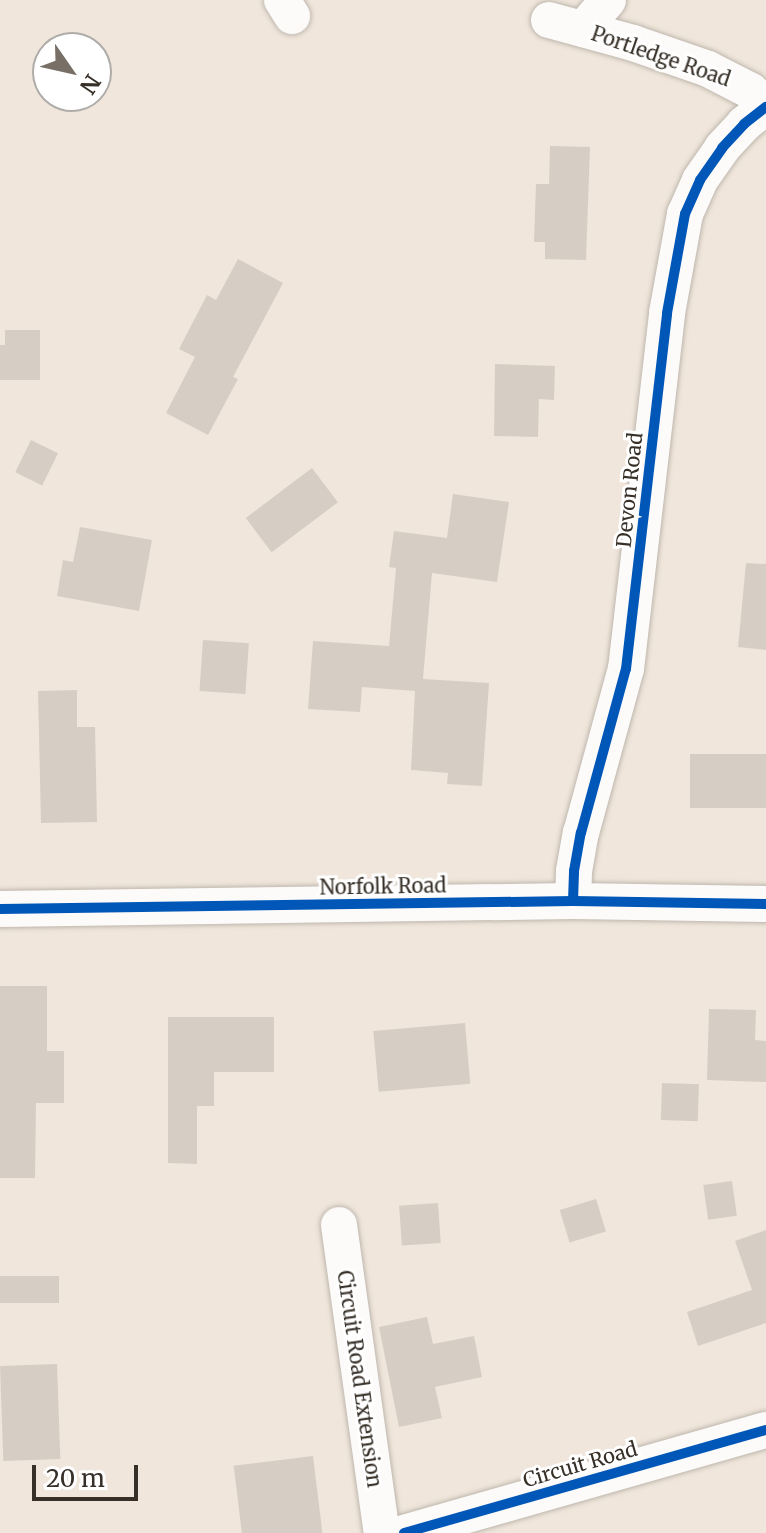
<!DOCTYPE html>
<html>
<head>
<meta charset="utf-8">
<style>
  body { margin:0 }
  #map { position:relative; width:766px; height:1533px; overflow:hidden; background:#f0e6db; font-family:Merriweather,serif }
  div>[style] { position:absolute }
  .building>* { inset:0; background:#d6cec5; transform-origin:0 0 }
  .roads { filter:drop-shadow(0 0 2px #beb7ae) drop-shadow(0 0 2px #beb7ae) }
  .minor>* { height:36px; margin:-18px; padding:0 18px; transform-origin:18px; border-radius:18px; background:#fdfbfa }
  .cycleway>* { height:10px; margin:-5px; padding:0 5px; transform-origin:5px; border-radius:5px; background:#0057b8 }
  span { translate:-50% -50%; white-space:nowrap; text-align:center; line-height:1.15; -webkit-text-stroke:6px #fff; paint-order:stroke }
  .street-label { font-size:20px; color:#373028 }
  .north { position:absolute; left:32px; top:32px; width:80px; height:80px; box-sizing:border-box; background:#fff; border:2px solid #afaca9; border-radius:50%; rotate:124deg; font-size:22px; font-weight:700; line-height:32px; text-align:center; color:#373028 }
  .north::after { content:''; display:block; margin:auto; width:28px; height:36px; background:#787067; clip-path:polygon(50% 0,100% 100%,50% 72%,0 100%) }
  .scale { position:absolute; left:32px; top:1465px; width:106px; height:36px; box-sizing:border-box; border:4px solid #373028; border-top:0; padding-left:10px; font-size:24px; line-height:28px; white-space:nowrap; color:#373028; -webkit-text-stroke:6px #fff; paint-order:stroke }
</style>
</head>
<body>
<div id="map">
  <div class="building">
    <div style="clip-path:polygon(550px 146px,590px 147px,586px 260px,545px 259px,545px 242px,534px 242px,536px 184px,549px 184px)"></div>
    <div style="clip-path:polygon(238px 259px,283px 283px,233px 377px,238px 379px,208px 435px,166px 413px,195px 357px,179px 349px,207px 295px,216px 300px)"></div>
    <div style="clip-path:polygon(5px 330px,40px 330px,40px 380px,0 380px,0 345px,5px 345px)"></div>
    <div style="clip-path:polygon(495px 364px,555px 366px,554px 400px,539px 399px,538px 437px,494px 436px)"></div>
    <div style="left:31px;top:440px;width:30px;height:36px;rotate:26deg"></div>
    <div style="left:312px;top:468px;width:43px;height:83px;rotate:53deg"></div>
    <div style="clip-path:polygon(453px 494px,509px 502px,497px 582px,432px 573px,423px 679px,489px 683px,482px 786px,447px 784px,448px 773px,411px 770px,415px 691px,362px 687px,360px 712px,308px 709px,313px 641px,389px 646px,396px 568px,389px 567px,394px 531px,447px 538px)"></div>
    <div style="clip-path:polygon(80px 527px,152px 540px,139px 611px,57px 596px,63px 560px,73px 562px)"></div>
    <div style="clip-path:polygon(746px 563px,766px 564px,766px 650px,738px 647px)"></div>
    <div style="left:203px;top:640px;width:46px;height:51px;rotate:4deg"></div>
    <div style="clip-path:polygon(77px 690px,77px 727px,95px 727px,97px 822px,41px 823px,38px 691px)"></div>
    <div style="left:766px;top:754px;width:54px;height:76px;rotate:90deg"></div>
    <div style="clip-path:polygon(0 986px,47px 986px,47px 1051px,64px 1051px,64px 1103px,36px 1103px,35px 1178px,0 1178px)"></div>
    <div style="clip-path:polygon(709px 1009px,756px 1010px,755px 1040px,766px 1041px,766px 1082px,707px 1080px)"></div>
    <div style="clip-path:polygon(168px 1017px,274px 1017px,274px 1072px,214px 1072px,214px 1106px,197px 1106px,197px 1164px,168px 1163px)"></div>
    <div style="left:465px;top:1023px;width:61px;height:92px;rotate:85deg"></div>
    <div style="left:662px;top:1083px;width:37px;height:37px;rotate:2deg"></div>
    <div style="left:732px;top:1181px;width:35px;height:29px;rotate:82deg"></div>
    <div style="left:596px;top:1199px;width:34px;height:38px;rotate:73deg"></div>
    <div style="left:438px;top:1203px;width:40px;height:39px;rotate:86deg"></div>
    <div style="clip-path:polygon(766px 1230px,766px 1323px,698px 1346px,687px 1312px,752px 1290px,735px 1241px)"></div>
    <div style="left:0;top:1276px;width:59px;height:27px"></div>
    <div style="clip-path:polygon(427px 1317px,433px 1344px,474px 1336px,482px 1377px,435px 1387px,442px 1418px,399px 1427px,379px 1327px)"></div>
    <div style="left:57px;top:1364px;width:95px;height:57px;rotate:88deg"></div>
    <div style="left:313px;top:1456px;width:78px;height:80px;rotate:83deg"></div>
  </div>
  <div class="roads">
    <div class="minor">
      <div style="left:282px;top:0;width:19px;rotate:58deg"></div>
      <div style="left:549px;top:20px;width:87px;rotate:15.3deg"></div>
      <div style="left:633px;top:43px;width:79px;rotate:19.1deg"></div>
      <div style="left:708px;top:69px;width:48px;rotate:27.1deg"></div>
      <div style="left:751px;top:91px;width:21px;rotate:49deg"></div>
      <div style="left:583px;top:29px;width:38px;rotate:-49deg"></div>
      <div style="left:573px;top:901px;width:30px;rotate:-88deg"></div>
      <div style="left:574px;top:871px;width:39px;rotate:-80deg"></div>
      <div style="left:581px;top:833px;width:170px;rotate:-74.7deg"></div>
      <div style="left:626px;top:669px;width:358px;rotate:-83.4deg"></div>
      <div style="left:667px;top:313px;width:101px;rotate:-79.7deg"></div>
      <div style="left:685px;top:214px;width:37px;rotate:-66deg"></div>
      <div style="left:700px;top:180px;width:39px;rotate:-55deg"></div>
      <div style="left:722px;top:148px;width:33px;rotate:-47deg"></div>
      <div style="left:744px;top:124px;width:28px;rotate:-38deg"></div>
      <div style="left:0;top:909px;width:573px;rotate:-0.8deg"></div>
      <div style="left:573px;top:901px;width:193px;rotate:0.9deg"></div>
      <div style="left:339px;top:1225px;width:311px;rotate:82.1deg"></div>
      <div style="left:404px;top:1533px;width:376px;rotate:-15.9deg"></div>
    </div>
  </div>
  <div class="cycleway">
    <div style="left:573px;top:901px;width:30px;rotate:-88deg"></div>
    <div style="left:574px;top:871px;width:39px;rotate:-80deg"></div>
    <div style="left:581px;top:833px;width:170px;rotate:-74.7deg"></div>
    <div style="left:626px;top:669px;width:358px;rotate:-83.4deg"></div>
    <div style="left:667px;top:313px;width:101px;rotate:-79.7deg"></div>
    <div style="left:685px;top:214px;width:37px;rotate:-66deg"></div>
    <div style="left:700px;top:180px;width:39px;rotate:-55deg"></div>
    <div style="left:722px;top:148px;width:33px;rotate:-47deg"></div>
    <div style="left:744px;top:124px;width:28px;rotate:-38deg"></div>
    <div style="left:0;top:909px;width:573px;rotate:-0.8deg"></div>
    <div style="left:573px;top:901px;width:193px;rotate:0.9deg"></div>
    <div style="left:404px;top:1533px;width:376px;rotate:-15.9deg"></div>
  </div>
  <div class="street-label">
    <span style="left:661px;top:56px;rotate:19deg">Portledge Road</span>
    <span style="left:629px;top:490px;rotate:-84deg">Devon Road</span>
    <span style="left:383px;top:886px;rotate:-1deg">Norfolk Road</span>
    <span style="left:360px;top:1379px;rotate:82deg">Circuit Road Extension</span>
    <span style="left:580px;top:1464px;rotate:-16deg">Circuit Road</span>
  </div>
  <div class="north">N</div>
  <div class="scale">20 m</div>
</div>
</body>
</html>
